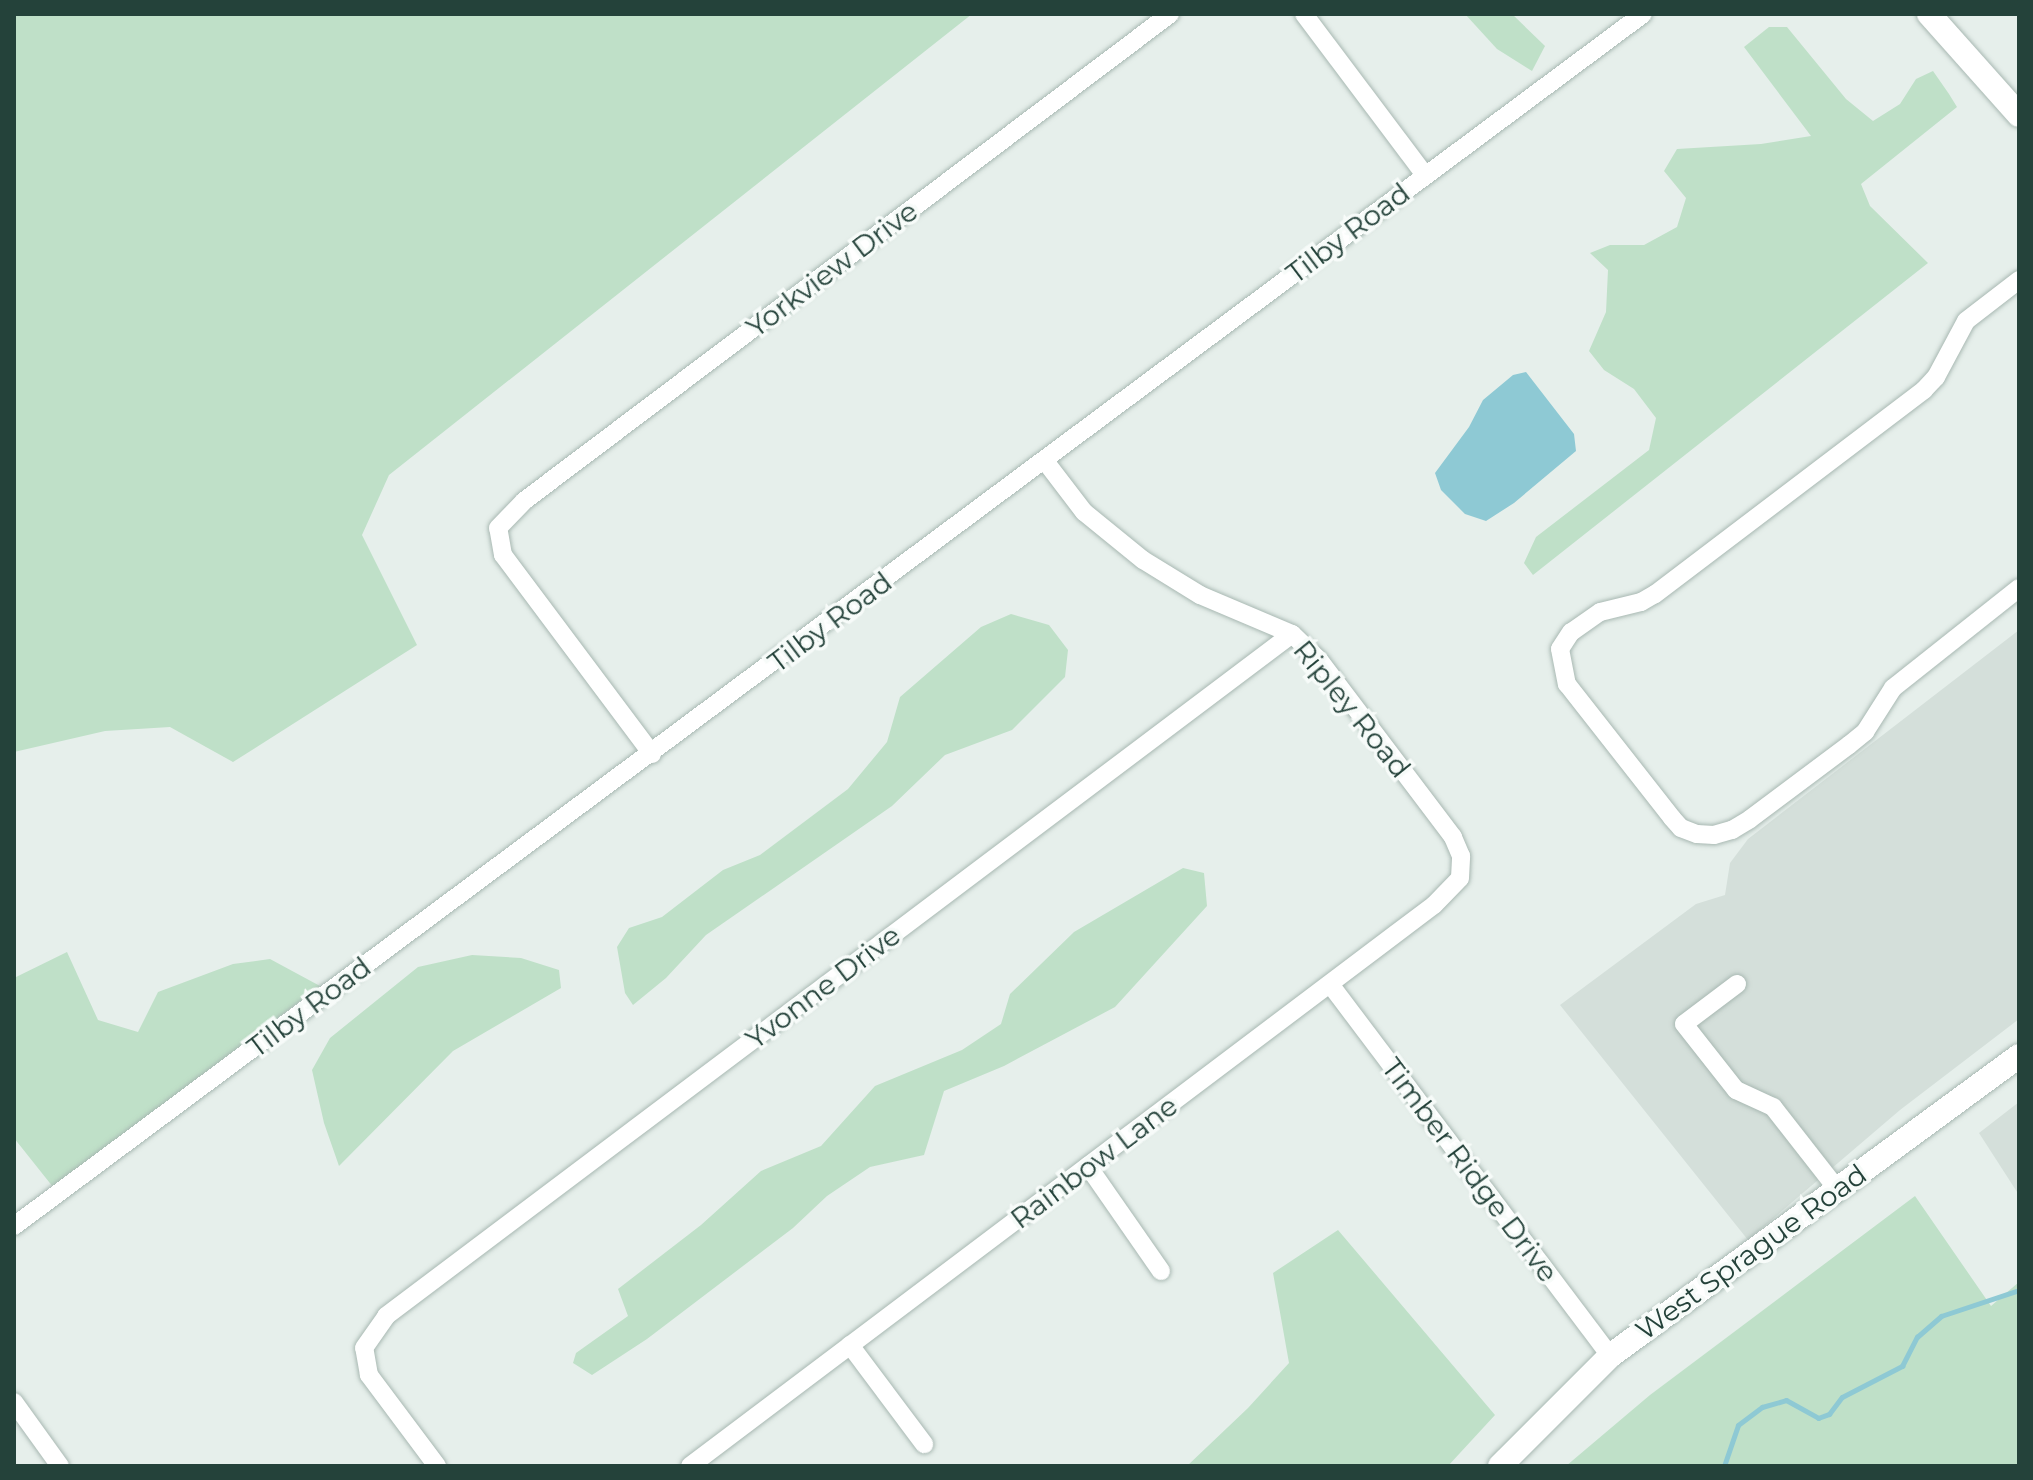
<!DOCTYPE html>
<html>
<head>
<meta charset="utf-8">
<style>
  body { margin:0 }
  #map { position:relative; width:2033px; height:1480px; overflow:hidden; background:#e6efeb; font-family:Montserrat,sans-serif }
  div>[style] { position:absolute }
  .built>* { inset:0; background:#d4dfda }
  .green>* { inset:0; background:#bfe0c8 }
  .water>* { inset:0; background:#8ec9d4 }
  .stream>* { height:5px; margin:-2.5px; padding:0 2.5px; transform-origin:2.5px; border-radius:2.5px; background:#8ec9d4 }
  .roads { filter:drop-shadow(0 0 2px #a8b8b2) drop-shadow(0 0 2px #a8b8b2) }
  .street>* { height:18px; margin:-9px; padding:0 9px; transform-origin:9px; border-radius:9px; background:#fff }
  .secondary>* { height:24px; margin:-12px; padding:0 12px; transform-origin:12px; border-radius:12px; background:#fff }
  span { translate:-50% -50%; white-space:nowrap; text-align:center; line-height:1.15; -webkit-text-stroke:7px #f7fbf9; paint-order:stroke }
  .street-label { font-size:28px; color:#24423a }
  .frame { position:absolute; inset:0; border:16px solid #24423a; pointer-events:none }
</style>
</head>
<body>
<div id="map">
  <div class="built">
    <div style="clip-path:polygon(2019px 630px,2019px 1019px,1900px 1110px,1748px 1240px,1560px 1005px,1696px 904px,1725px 895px,1730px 863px,1748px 839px)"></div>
    <div style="clip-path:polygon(2019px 1102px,2019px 1195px,1979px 1133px)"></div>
  </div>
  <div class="green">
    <div style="clip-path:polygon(14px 14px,972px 14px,389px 475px,362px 535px,417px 645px,233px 762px,170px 727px,105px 731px,14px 752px)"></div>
    <div style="clip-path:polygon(1465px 14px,1512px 14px,1545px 46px,1532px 71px,1497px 49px)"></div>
    <div style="clip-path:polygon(1769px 27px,1787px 27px,1846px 99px,1873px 121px,1900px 104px,1916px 79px,1933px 71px,1949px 94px,1957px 107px,1861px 184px,1870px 206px,1928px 263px,1533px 575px,1524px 563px,1536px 537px,1649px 450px,1656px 418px,1634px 389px,1604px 370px,1589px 351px,1606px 312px,1608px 270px,1590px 253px,1610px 245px,1644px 245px,1677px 227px,1686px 198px,1664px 171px,1677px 149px,1761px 144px,1811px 136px,1744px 47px)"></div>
    <div style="clip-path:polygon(1011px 614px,1049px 625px,1068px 650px,1065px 677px,1012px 730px,945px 755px,892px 806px,706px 935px,666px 978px,633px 1005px,625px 993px,617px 947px,629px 928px,662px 917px,723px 870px,760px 855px,848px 789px,887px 742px,900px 697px,981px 627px)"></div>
    <div style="clip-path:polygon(1183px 868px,1204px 873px,1207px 906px,1115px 1007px,1004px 1066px,944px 1091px,924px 1155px,870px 1167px,827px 1196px,793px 1228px,647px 1339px,592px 1375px,573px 1363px,576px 1353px,628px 1316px,618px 1289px,701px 1225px,761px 1171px,821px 1146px,875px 1086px,962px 1050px,1001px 1024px,1010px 994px,1074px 932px)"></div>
    <div style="clip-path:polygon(67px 952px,98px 1020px,138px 1032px,158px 992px,233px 964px,270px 959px,320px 986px,53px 1187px,14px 1138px,14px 978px)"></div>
    <div style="clip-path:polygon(472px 955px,521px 958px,559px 970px,561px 988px,453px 1051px,339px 1166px,324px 1123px,312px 1070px,330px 1038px,418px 967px)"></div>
    <div style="clip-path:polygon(1915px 1196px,1991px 1306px,2019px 1282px,2019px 1466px,1566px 1466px,1650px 1395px)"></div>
    <div style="clip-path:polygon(1338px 1230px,1495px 1415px,1448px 1466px,1187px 1466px,1248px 1408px,1289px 1363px,1273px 1273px)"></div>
  </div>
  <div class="water">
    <div style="clip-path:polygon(1526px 372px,1574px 434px,1576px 451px,1514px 503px,1486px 521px,1465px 514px,1441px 490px,1435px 473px,1469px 427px,1483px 400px,1513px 375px)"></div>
  </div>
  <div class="stream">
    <div style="left:1724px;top:1466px;width:43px;rotate:-71.1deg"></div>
    <div style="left:1738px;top:1425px;width:30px;rotate:-37deg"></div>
    <div style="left:1762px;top:1407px;width:25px;rotate:-16deg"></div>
    <div style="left:1786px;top:1400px;width:37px;rotate:29deg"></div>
    <div style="left:1818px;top:1418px;width:12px;rotate:-20deg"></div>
    <div style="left:1829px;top:1414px;width:21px;rotate:-53deg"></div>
    <div style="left:1842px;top:1397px;width:68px;rotate:-27.3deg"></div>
    <div style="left:1902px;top:1366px;width:33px;rotate:-63deg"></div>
    <div style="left:1917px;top:1337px;width:32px;rotate:-41deg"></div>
    <div style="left:1941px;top:1316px;width:82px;rotate:-18.4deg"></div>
  </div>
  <div class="roads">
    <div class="street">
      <div style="left:1304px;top:14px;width:201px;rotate:53.1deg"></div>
      <div style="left:2019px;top:280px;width:67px;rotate:142.3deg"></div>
      <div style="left:1966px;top:321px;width:64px;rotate:118.2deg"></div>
      <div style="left:1936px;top:377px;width:18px;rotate:133deg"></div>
      <div style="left:1924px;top:390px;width:338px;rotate:142.8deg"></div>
      <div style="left:1655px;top:594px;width:16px;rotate:150deg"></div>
      <div style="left:1641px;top:602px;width:42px;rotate:166.3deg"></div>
      <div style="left:1600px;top:612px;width:35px;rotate:145deg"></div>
      <div style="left:1571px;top:632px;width:20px;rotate:123deg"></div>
      <div style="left:1560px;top:649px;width:36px;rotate:79deg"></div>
      <div style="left:1567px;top:684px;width:170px;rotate:51.9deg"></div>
      <div style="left:1672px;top:818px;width:13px;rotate:48deg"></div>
      <div style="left:1681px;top:828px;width:17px;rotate:21deg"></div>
      <div style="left:1697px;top:834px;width:17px;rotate:3deg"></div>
      <div style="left:1714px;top:835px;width:19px;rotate:-16deg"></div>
      <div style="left:1732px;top:830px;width:21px;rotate:-31deg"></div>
      <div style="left:1750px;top:819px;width:124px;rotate:-36.8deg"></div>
      <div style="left:1849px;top:745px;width:21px;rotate:-39deg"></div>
      <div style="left:1865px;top:732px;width:52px;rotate:-57.5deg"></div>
      <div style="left:1893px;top:688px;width:161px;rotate:-38.4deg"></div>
      <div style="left:652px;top:754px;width:249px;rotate:-126.8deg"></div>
      <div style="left:503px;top:555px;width:27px;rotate:-100deg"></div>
      <div style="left:498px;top:528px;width:37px;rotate:-46deg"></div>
      <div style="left:524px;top:501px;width:809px;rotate:-37.01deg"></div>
      <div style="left:1330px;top:984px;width:466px;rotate:53deg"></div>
      <div style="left:1737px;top:984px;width:66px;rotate:143deg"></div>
      <div style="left:1684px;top:1024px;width:84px;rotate:51.8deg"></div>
      <div style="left:1736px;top:1090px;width:41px;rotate:24.7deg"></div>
      <div style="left:1773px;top:1107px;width:104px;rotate:52deg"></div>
      <div style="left:1088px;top:1166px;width:128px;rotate:55.2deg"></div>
      <div style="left:14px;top:1226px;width:2030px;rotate:-36.65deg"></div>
      <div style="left:850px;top:1345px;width:124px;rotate:53.2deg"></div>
      <div style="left:14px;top:1402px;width:79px;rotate:54.3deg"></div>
      <div style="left:437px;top:1466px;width:114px;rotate:-126.8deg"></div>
      <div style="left:369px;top:1375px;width:27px;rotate:-100deg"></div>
      <div style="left:364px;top:1348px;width:39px;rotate:-55deg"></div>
      <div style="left:386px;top:1316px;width:1134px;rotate:-36.97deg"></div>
      <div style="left:690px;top:1466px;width:932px;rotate:-37.02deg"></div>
      <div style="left:1434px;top:905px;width:37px;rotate:-46deg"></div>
      <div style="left:1460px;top:878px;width:22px;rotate:-87deg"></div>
      <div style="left:1461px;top:856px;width:21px;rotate:-113deg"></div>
      <div style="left:1453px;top:837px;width:222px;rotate:-127.1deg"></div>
      <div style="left:1319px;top:660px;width:37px;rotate:-136deg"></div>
      <div style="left:1292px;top:634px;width:100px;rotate:-157deg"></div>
      <div style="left:1200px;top:595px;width:67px;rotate:-148.4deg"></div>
      <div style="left:1143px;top:560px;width:76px;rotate:-140.9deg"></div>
      <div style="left:1084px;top:512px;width:64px;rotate:-127.4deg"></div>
    </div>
    <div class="secondary">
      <div style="left:1929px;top:14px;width:135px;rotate:48.3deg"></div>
      <div style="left:1500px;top:1466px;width:156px;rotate:-45deg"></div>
      <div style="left:1610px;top:1356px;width:507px;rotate:-36.26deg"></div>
    </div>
  </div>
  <div class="street-label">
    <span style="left:1348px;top:233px;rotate:-37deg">Tilby Road</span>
    <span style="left:832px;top:269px;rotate:-37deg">Yorkview Drive</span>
    <span style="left:830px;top:622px;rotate:-37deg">Tilby Road</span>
    <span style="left:1352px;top:709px;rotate:51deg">Ripley Road</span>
    <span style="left:823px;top:987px;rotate:-37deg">Yvonne Drive</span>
    <span style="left:309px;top:1007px;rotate:-37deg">Tilby Road</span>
    <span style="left:1094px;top:1162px;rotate:-37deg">Rainbow Lane</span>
    <span style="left:1470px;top:1170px;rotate:53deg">Timber Ridge Drive</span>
    <span style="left:1751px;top:1252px;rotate:-36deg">West Sprague Road</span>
  </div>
  <div class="frame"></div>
</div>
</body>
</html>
